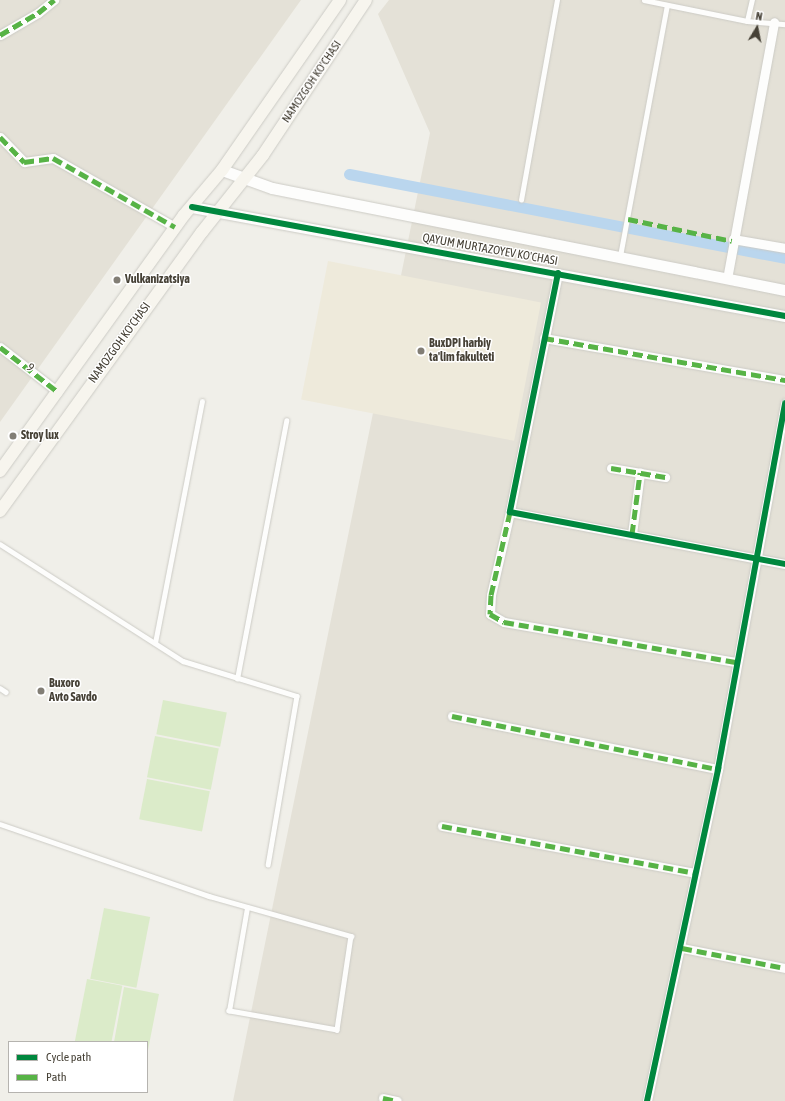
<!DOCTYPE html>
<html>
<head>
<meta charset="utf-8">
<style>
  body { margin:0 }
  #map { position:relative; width:785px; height:1101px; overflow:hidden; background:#f0efe9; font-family:"Asap Condensed",sans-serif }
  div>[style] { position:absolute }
  .residential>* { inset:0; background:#e4e1d7 }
  .education>* { inset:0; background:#eeeadb; transform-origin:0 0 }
  .green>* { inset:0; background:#dbebc9; transform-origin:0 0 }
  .canal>* { height:11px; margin:-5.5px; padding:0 5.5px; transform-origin:5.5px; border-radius:5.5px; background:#bad6ee }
  .roads { filter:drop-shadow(0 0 1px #cccbc5) drop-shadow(0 0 1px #cccbc5) }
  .service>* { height:4.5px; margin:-2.25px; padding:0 2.25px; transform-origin:2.25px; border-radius:2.25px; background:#fdfdfc }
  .minor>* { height:9px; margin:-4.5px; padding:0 4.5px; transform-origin:4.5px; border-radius:4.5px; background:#fdfdfc }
  .tertiary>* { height:11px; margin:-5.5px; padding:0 5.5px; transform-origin:5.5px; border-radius:5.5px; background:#fdfdfc }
  .secondary>* { height:12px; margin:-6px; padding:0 6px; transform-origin:6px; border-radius:6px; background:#f7f5ee }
  .quiet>* { height:5px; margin-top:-2.5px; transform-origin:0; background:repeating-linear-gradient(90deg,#57b346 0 10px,transparent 0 15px) }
  .cycleway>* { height:6px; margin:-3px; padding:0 3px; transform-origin:3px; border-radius:3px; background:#00873e }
  .dots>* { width:11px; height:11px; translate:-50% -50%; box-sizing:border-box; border:2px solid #fff; border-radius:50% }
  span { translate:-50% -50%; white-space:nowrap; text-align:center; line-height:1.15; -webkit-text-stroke:3px #fff; paint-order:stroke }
  .street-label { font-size:12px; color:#464136 }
  .poi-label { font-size:12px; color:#464136; font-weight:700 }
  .left { translate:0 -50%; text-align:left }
  .legend { position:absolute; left:8px; top:1041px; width:140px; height:52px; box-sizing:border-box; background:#fff; border:1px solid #b5b3af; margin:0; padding:5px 7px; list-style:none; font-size:12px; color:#464136 }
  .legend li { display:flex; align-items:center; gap:8px; height:20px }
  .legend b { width:20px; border:1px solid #b5b3af }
  .north { position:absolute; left:737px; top:8px; width:40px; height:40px; -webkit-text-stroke:3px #fff; paint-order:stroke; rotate:10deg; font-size:11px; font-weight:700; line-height:16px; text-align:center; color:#464136 }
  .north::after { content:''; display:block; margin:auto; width:14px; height:18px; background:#464136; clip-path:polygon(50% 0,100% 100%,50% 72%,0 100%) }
</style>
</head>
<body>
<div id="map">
  <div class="residential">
    <div style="clip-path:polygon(0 0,301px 0,0 422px)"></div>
    <div style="clip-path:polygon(389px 0,785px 0,785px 1101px,233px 1101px,430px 133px,378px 14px)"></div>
  </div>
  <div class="education">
    <div style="left:328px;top:261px;width:217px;height:141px;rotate:11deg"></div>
  </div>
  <div class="green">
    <div style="left:163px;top:700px;width:65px;height:35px;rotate:11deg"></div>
    <div style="left:155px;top:736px;width:65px;height:42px;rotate:11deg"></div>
    <div style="left:147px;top:779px;width:64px;height:41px;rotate:11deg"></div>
    <div style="left:104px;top:908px;width:47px;height:72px;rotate:11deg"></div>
    <div style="left:87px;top:979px;width:36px;height:64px;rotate:11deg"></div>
    <div style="clip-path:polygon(124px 987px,159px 994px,147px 1055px,147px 1042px,114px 1042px)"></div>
  </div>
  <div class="canal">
    <div style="left:349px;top:174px;width:444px;rotate:10.9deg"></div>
  </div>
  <div class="roads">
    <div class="service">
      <div style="left:644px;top:0;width:105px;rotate:11.5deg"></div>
      <div style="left:747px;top:21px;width:38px;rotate:5deg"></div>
      <div style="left:747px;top:21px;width:22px;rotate:-77deg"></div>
      <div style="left:521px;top:200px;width:203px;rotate:-79.8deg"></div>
      <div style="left:620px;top:256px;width:255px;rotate:-79.4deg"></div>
      <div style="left:0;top:544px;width:217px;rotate:32.6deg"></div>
      <div style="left:183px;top:661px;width:119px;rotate:17.1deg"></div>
      <div style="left:297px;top:696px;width:171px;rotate:99.7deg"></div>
      <div style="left:155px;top:643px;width:246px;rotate:-79deg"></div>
      <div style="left:237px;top:679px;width:263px;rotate:-79.2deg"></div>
      <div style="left:0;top:688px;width:7px;rotate:34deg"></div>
      <div style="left:0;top:824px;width:221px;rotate:19deg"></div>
      <div style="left:209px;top:896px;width:148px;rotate:15.7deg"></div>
      <div style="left:351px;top:936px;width:95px;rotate:98.5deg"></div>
      <div style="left:337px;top:1030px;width:110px;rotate:-170deg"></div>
      <div style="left:229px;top:1011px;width:105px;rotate:-80.1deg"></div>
    </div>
    <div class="minor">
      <div style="left:0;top:35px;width:44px;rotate:-30.1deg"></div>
      <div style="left:38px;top:13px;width:21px;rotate:-39deg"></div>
      <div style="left:0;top:137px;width:35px;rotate:46deg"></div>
      <div style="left:24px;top:162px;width:29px;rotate:-8deg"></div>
      <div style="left:53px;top:158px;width:140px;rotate:29.5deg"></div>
      <div style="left:733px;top:239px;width:53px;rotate:9.8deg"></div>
      <div style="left:558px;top:273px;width:244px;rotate:101.4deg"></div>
      <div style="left:510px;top:512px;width:280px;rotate:10.7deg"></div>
      <div style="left:727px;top:279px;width:261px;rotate:-79.6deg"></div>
      <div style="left:544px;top:338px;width:245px;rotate:9.9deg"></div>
      <div style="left:0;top:347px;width:73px;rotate:37.8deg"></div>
      <div style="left:611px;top:468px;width:55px;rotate:9.5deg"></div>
      <div style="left:510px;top:512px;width:85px;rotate:102.9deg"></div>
      <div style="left:491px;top:595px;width:19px;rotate:93deg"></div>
      <div style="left:490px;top:614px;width:16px;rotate:30deg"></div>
      <div style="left:504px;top:622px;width:235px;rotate:9.8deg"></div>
      <div style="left:632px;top:534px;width:62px;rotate:-82.5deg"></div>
      <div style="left:452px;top:716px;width:271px;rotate:11.3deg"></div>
      <div style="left:442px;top:826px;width:258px;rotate:10.5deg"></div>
      <div style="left:682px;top:948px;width:105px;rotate:11deg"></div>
      <div style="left:383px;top:1098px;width:14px;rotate:12deg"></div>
      <div style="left:647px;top:1101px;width:340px;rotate:-77.9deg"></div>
      <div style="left:718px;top:769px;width:372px;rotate:-79.6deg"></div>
    </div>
    <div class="tertiary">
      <div style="left:222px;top:170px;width:53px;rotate:19.8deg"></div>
      <div style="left:272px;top:188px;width:523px;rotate:11.25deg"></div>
      <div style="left:192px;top:207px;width:603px;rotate:10.42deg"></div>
    </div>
    <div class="secondary">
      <div style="left:0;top:471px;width:315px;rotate:-54.3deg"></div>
      <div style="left:184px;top:215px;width:59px;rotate:-49.8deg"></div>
      <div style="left:222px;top:170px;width:207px;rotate:-55.2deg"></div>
      <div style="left:0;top:511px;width:344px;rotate:-54.1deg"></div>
      <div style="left:202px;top:232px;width:98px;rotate:-51.6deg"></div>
      <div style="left:263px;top:155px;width:186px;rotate:-56.4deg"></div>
    </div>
  </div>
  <div class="quiet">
    <div style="left:0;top:35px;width:44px;rotate:-30.1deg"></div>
    <div style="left:38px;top:13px;width:21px;rotate:-39deg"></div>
    <div style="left:0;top:137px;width:35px;rotate:46deg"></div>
    <div style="left:24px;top:162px;width:29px;rotate:-8deg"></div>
    <div style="left:53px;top:158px;width:140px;rotate:29.5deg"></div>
    <div style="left:628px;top:219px;width:106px;rotate:11.9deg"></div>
    <div style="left:544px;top:338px;width:245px;rotate:9.9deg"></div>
    <div style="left:0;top:347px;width:73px;rotate:37.8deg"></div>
    <div style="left:611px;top:468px;width:55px;rotate:9.5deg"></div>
    <div style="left:510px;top:512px;width:85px;rotate:102.9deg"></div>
    <div style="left:491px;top:595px;width:19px;rotate:93deg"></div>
    <div style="left:490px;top:614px;width:16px;rotate:30deg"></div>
    <div style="left:504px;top:622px;width:235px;rotate:9.8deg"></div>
    <div style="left:632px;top:534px;width:62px;rotate:-82.5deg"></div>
    <div style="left:452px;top:716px;width:271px;rotate:11.3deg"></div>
    <div style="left:442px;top:826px;width:258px;rotate:10.5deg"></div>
    <div style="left:682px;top:948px;width:105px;rotate:11deg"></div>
    <div style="left:383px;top:1098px;width:14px;rotate:12deg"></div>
  </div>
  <div class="cycleway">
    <div style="left:192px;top:207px;width:603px;rotate:10.42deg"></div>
    <div style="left:558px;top:273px;width:244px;rotate:101.4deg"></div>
    <div style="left:510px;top:512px;width:280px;rotate:10.7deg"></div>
    <div style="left:647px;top:1101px;width:340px;rotate:-77.9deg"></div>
    <div style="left:718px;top:769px;width:372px;rotate:-79.6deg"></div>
  </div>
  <div class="dots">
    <div style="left:117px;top:280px;background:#827e75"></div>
    <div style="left:421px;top:351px;background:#827e75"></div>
    <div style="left:13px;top:436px;background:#827e75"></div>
    <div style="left:41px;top:691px;background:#827e75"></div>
  </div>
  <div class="street-label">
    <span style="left:312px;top:82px;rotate:-56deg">NAMOZGOH KO'CHASI</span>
    <span style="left:490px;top:250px;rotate:10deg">QAYUM MURTAZOYEV KO'CHASI</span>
    <span style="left:120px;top:343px;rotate:-54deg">NAMOZGOH KO'CHASI</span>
    <span style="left:30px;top:368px;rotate:39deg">9</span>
  </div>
  <div class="poi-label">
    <span class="left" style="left:125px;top:280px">Vulkanizatsiya</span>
    <span class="left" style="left:429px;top:351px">BuxDPI harbiy<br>ta'lim fakulteti</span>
    <span class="left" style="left:21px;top:436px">Stroy lux</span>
    <span class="left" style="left:49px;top:691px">Buxoro<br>Avto Savdo</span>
  </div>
  <ul class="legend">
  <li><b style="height:5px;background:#00873e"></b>Cycle path</li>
  <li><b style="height:5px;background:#57b346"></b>Path</li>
  </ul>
  <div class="north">N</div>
</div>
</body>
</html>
